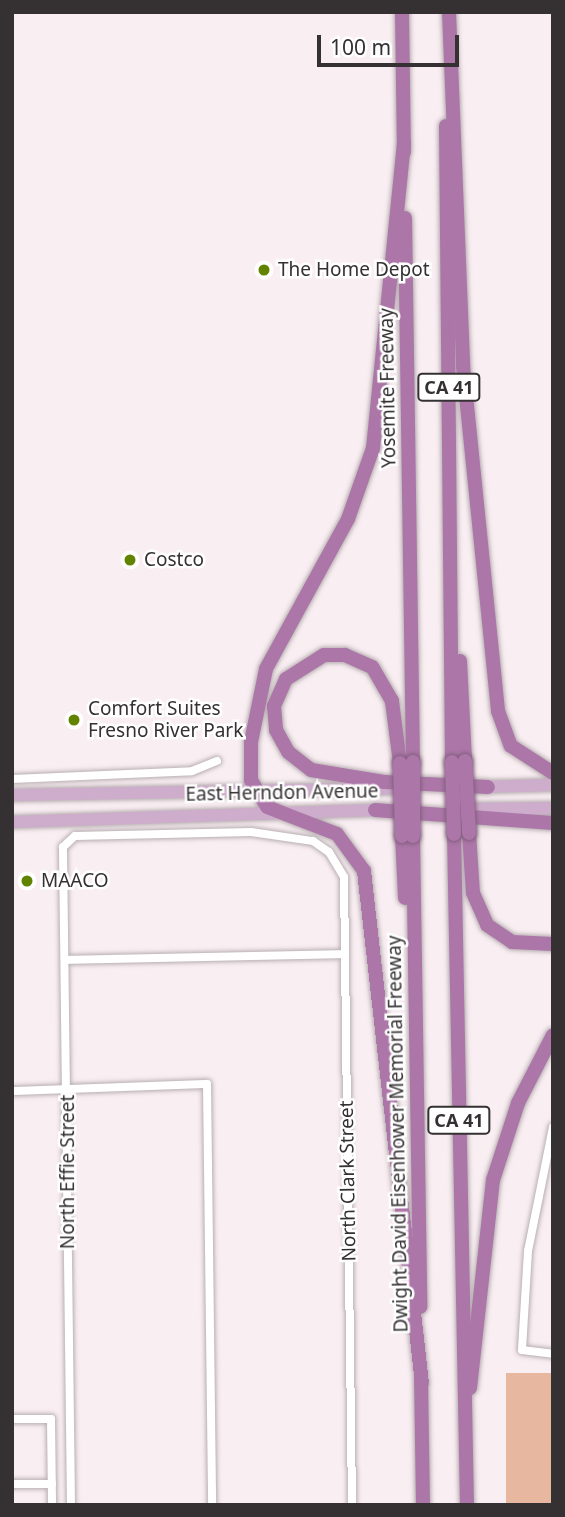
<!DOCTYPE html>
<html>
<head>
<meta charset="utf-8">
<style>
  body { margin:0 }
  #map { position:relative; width:565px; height:1517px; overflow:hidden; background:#f9eef2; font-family:"Noto Sans",sans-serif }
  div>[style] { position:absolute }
  .green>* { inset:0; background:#e7b79f; transform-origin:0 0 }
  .roads { filter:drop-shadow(0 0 2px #b8afb2) drop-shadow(0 0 2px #b8afb2) }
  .street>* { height:8px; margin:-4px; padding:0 4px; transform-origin:4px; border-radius:4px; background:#fff }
  .primary>* { height:12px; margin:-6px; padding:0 6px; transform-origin:6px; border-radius:6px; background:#cdadcb }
  .highway>* { height:14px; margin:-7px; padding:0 7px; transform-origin:7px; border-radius:7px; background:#ac77a8 }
  .bridges { filter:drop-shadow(0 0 2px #825e7f) drop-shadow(0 0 2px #825e7f) }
  .highway-bridge>* { height:14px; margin:-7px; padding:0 7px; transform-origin:7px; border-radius:7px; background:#ac77a8 }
  .dots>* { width:19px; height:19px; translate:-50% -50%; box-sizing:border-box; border:4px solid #fff; border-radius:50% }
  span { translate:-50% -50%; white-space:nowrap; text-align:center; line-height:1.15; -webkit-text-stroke:5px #fff; paint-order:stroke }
  .shield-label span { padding:2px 5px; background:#fff; border:2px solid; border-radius:5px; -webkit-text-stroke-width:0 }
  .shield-label { font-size:18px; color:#353133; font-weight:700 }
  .poi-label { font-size:19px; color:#353133 }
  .left { translate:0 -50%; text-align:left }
  .street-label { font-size:19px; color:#353133 }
  .frame { position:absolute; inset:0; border:14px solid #353133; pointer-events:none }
  .scale { position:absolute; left:317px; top:35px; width:142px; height:32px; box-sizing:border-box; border:4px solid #353133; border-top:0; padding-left:9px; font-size:21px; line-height:24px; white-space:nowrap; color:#353133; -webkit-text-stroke:5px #fff; paint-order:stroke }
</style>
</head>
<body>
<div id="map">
  <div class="green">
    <div style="left:553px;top:1373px;width:132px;height:47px;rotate:90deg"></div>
  </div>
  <div class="roads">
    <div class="street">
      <div style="left:12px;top:779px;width:180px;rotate:-2.5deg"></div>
      <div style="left:192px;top:771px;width:27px;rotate:-22deg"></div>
      <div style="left:65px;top:960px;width:280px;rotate:-1.2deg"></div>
      <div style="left:12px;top:1091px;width:195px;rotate:-2.1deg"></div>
      <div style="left:207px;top:1084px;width:421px;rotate:89.3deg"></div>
      <div style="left:553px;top:1127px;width:126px;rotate:101.4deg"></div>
      <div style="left:528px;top:1251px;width:99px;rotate:93.5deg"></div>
      <div style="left:522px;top:1350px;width:31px;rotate:7deg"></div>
      <div style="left:12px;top:1419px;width:39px"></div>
      <div style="left:51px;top:1419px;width:86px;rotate:89.3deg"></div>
      <div style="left:12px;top:1484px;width:40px"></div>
      <div style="left:71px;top:1505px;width:658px;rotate:-90.7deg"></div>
      <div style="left:63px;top:847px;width:16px;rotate:-43deg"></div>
      <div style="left:75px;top:836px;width:176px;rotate:-1.3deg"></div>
      <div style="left:251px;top:832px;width:63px;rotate:8.3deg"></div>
      <div style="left:313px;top:841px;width:19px;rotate:35deg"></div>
      <div style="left:329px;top:852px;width:29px;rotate:59deg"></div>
      <div style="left:344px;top:877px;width:628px;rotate:89.27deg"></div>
    </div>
    <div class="primary">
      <div style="left:480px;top:787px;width:73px;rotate:-1.6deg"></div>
      <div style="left:12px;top:795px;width:383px;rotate:-1deg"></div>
      <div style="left:460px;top:809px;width:93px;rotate:-0.6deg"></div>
      <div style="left:12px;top:822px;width:371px;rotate:-1.9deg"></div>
    </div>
    <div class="highway">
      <div style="left:402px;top:12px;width:140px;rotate:89.2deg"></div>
      <div style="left:449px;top:12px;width:354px;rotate:87.7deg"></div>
      <div style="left:463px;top:366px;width:347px;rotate:84.2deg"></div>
      <div style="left:498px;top:711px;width:37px;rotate:70deg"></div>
      <div style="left:511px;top:746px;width:50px;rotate:32.7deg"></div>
      <div style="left:446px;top:126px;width:636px;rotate:89.46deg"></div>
      <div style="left:404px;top:143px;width:307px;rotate:95.8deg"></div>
      <div style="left:373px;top:448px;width:75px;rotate:109.4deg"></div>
      <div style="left:348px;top:519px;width:171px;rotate:118.7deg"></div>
      <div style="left:266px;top:669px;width:75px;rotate:101.6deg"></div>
      <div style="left:251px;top:742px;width:38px;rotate:90deg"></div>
      <div style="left:251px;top:780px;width:31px;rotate:59deg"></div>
      <div style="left:267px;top:807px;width:75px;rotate:21.1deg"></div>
      <div style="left:337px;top:834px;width:46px;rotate:53.9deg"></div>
      <div style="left:364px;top:871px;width:515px;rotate:83.54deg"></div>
      <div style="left:405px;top:218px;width:544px;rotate:89.16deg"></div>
      <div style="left:460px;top:661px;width:100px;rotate:87.1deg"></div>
      <div style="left:400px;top:763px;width:63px;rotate:-97.4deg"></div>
      <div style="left:392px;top:701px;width:39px;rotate:-120deg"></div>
      <div style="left:372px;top:667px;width:30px;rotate:-156deg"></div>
      <div style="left:345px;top:655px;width:21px;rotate:180deg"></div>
      <div style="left:324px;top:655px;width:45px;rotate:147.7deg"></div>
      <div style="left:286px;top:679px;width:30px;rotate:114deg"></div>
      <div style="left:274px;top:706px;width:24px;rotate:85deg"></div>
      <div style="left:276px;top:730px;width:25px;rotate:61deg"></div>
      <div style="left:288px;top:752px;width:29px;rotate:38deg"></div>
      <div style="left:311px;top:770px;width:74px;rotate:9.3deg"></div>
      <div style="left:384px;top:782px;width:104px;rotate:2.8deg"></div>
      <div style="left:375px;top:810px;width:178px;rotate:4.2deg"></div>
      <div style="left:469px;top:833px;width:60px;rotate:86.2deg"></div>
      <div style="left:473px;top:893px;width:35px;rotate:66deg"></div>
      <div style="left:487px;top:925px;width:30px;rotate:34deg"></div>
      <div style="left:512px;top:942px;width:41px;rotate:2.8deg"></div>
      <div style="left:454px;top:834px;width:671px;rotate:88.89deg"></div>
      <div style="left:402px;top:836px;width:62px;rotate:87.2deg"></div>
      <div style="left:413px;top:836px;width:471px;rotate:89.1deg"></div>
      <div style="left:421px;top:1377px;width:128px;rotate:89.1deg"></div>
      <div style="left:470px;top:1388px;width:209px;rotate:-83.7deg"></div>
      <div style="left:493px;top:1180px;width:81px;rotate:-72deg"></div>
      <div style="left:518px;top:1103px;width:76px;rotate:-62.8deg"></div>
    </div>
  </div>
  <div class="bridges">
    <div class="highway-bridge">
      <div style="left:465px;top:761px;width:72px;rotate:86.8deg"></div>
      <div style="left:413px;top:762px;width:74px;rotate:90deg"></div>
      <div style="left:452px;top:762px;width:72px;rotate:88.4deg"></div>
      <div style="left:400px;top:763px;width:73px;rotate:88.4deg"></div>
    </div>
  </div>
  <div class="dots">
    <div style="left:264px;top:270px;background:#618300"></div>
    <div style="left:130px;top:560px;background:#618300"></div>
    <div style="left:74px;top:720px;background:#618300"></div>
    <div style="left:27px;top:881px;background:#618300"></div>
  </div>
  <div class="shield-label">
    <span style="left:449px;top:387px">CA 41</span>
    <span style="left:459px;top:1120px">CA 41</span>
  </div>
  <div class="poi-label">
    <span class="left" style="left:278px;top:270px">The Home Depot</span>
    <span class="left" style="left:144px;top:560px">Costco</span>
    <span class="left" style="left:88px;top:720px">Comfort Suites<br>Fresno River Park</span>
    <span class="left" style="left:41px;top:881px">MAACO</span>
  </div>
  <div class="street-label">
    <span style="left:388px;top:388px;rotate:-91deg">Yosemite Freeway</span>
    <span style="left:282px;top:793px;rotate:-1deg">East Herndon Avenue</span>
    <span style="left:398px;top:1134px;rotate:-91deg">Dwight David Eisenhower Memorial Freeway</span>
    <span style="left:68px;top:1172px;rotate:-90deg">North Effie Street</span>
    <span style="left:348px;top:1181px;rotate:-91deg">North Clark Street</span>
  </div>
  <div class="frame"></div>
  <div class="scale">100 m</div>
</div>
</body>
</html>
